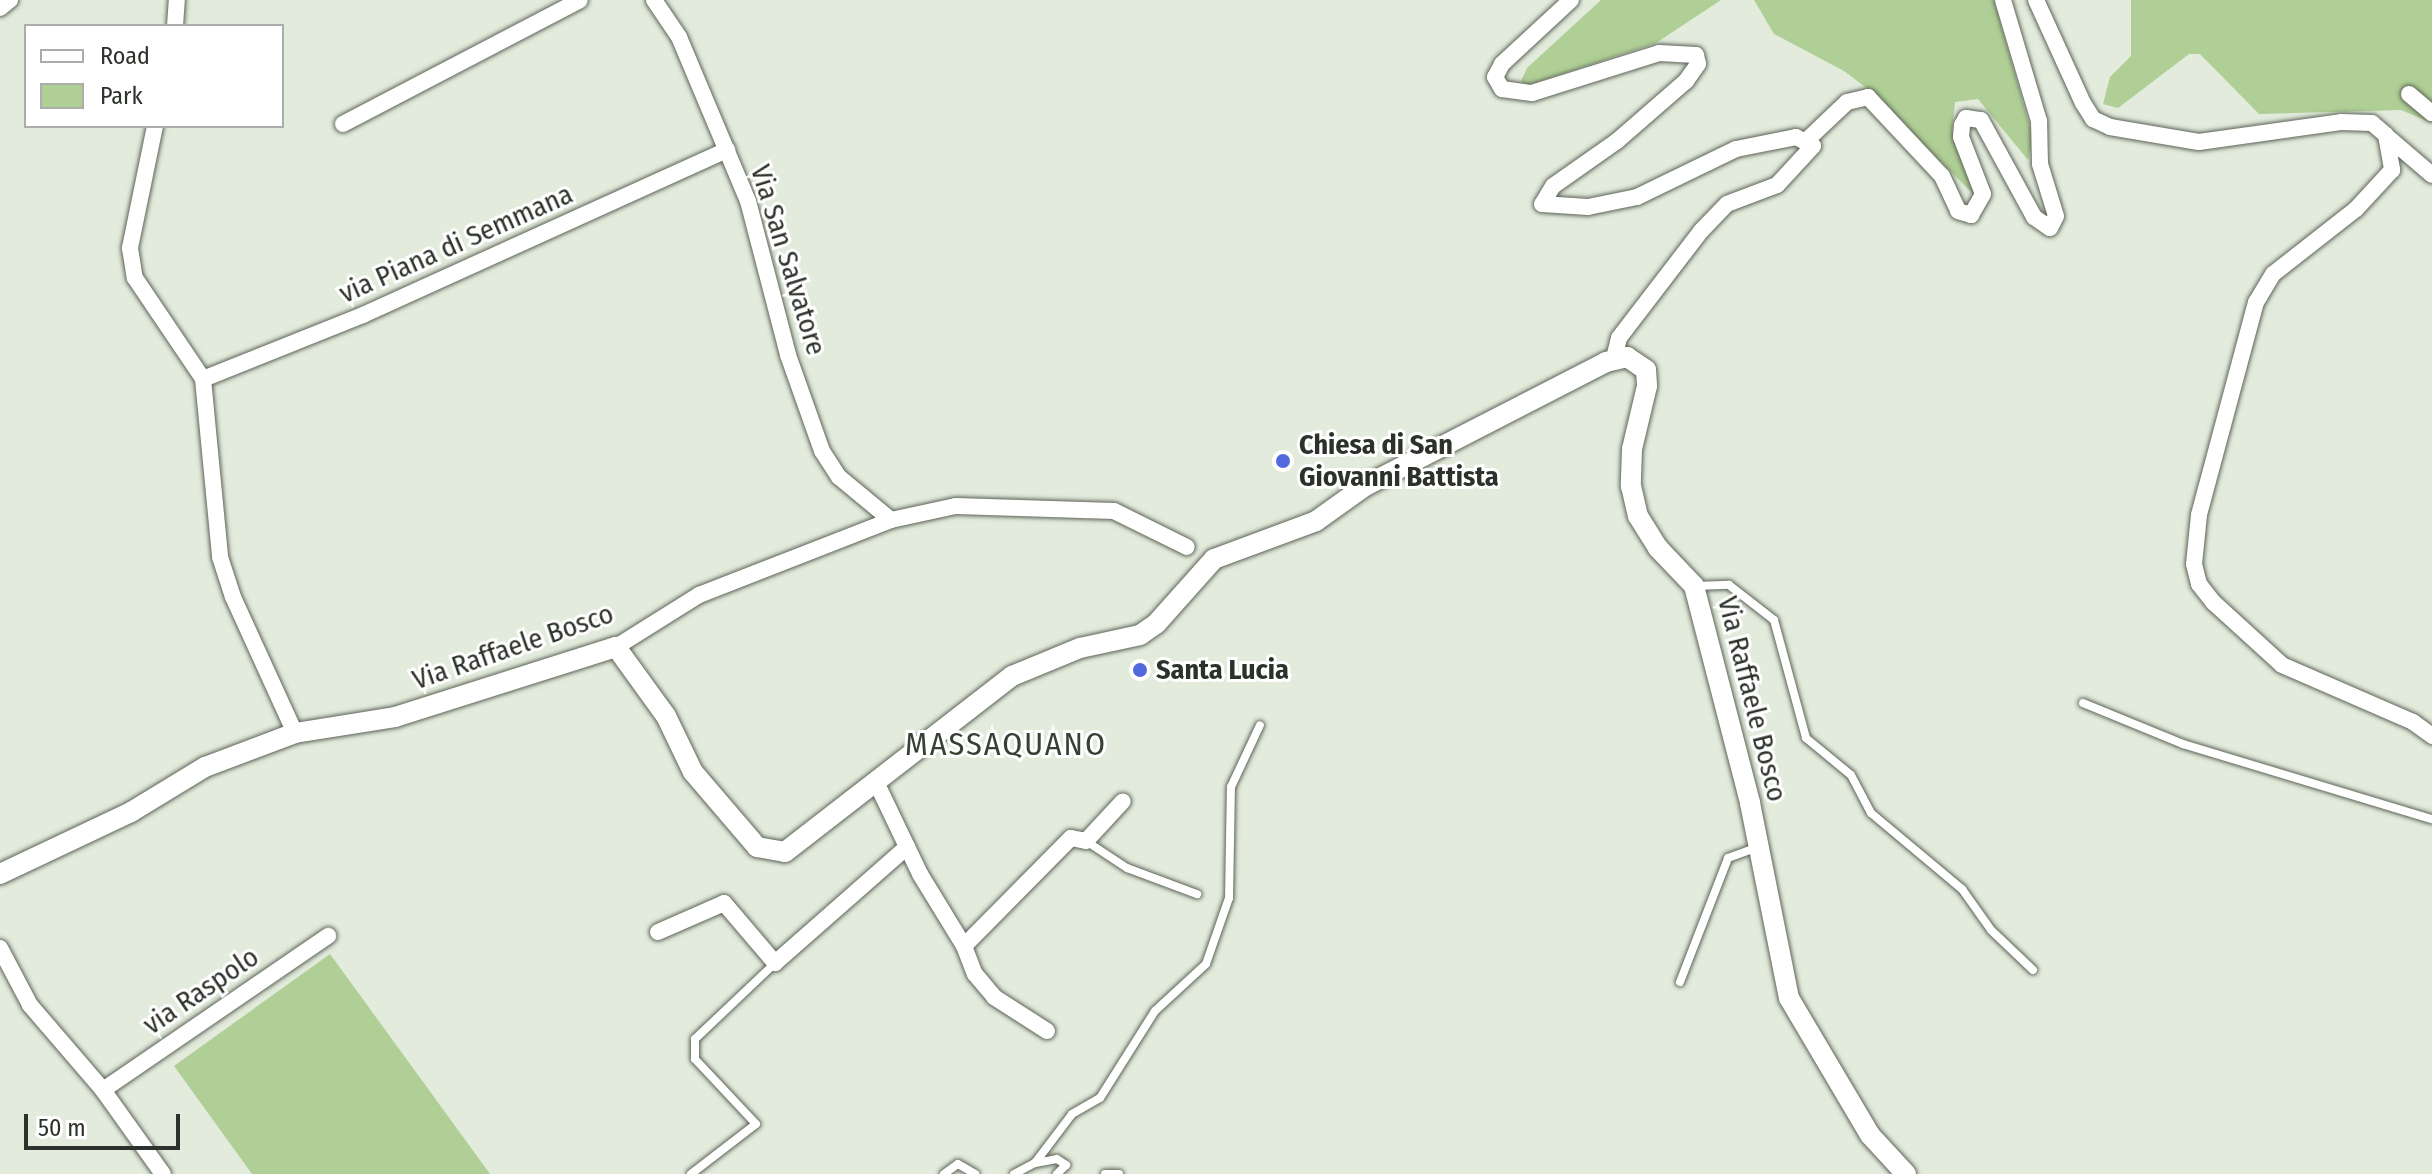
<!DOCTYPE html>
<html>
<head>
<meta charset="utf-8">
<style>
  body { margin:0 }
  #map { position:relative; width:2432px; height:1174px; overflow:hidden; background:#e2ebdc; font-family:"Fira Sans Condensed",sans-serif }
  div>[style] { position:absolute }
  .green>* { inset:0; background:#afcf96 }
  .roads { filter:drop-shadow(0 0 2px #5d6457) drop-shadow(0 0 2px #5d6457) }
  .service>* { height:8px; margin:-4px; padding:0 4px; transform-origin:4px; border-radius:4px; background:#fff }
  .minor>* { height:16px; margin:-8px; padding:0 8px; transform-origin:8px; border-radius:8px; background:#fff }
  .tertiary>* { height:20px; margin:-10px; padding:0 10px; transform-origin:10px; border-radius:10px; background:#fff }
  .dots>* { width:22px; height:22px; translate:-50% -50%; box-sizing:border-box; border:4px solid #fff; border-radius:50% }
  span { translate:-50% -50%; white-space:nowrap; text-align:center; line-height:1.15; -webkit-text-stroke:6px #fff; paint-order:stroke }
  .street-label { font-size:28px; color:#2d312b }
  .poi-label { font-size:28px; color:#2d312b; font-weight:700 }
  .left { translate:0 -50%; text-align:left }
  .quarter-label { font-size:32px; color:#383f33; letter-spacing:2px }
  .legend { position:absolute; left:24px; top:24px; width:260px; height:104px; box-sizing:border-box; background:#fff; border:2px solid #abadaa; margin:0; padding:10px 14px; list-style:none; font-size:24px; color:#2d312b }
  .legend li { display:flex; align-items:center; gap:16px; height:40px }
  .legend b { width:40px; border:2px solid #abadaa }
  .scale { position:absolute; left:24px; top:1114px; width:156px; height:36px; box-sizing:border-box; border:4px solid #2d312b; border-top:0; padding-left:10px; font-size:24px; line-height:28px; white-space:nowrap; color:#2d312b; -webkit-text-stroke:6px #fff; paint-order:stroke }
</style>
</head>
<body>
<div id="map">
  <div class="green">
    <div style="clip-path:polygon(1601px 0,1721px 0,1656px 43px,1528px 85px,1521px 81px,1527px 68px)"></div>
    <div style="clip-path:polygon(1754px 0,1994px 0,2033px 138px,2028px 160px,1978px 99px,1955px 102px,1952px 131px,1975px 184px,1973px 194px,1873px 93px,1844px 71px,1774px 34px)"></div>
    <div style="clip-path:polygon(2131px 0,2432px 0,2432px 123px,2401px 110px,2259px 114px,2200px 54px,2189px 54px,2118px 108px,2103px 104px,2110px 77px,2131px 56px)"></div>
    <div style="clip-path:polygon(330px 954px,490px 1174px,252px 1174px,174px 1066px)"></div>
  </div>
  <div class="roads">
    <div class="service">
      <div style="left:1695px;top:586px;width:34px;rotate:-2deg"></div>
      <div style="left:1729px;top:585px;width:57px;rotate:37.9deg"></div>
      <div style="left:1774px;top:620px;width:122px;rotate:74.8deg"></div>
      <div style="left:1806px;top:738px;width:58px;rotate:39.4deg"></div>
      <div style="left:1851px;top:775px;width:43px;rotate:62.2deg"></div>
      <div style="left:1871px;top:813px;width:119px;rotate:39.9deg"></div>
      <div style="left:1962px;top:889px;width:50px;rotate:54.7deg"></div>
      <div style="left:1991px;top:930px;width:58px;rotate:43.6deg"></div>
      <div style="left:2083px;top:703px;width:108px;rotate:22.3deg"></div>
      <div style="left:2183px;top:744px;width:260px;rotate:16.8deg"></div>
      <div style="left:1086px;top:841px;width:49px;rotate:33.4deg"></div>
      <div style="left:1127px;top:868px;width:75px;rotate:20.4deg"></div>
      <div style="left:1680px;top:982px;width:133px;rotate:-68.8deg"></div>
      <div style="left:1728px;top:858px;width:32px;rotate:-20deg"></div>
      <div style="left:1035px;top:1163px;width:22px;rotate:-10deg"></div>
      <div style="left:1057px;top:1159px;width:11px;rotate:34deg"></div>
      <div style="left:1066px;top:1165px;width:13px;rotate:135deg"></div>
      <div style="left:691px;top:1174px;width:82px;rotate:-37.6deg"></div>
      <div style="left:756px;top:1124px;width:89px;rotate:-133.2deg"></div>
      <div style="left:695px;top:1059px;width:20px;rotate:-90deg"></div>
      <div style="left:695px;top:1039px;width:110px;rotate:-43.5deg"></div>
      <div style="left:944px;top:1174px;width:17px;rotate:-36deg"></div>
      <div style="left:958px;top:1164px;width:20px;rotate:30deg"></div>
      <div style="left:1014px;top:1174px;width:24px;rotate:-28deg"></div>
      <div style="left:1035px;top:1163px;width:61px;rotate:-52.9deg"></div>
      <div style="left:1072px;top:1114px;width:32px;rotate:-30deg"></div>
      <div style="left:1100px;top:1098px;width:103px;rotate:-57.7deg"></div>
      <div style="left:1155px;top:1011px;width:69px;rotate:-42.7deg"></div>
      <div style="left:1206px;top:964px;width:70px;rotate:-70.8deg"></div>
      <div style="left:1229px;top:898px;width:111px;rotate:-89deg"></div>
      <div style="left:1231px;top:787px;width:68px;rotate:-64.9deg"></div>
      <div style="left:1105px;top:1174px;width:14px"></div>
    </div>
    <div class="minor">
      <div style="left:654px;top:0;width:45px;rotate:56deg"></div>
      <div style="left:679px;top:37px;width:178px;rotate:67.2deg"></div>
      <div style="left:748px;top:201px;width:159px;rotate:75.4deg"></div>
      <div style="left:788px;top:355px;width:102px;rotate:70.5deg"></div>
      <div style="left:822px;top:451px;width:31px;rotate:57deg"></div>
      <div style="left:839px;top:477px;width:67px;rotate:39.6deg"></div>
      <div style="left:1571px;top:0;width:94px;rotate:137.2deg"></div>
      <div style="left:1502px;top:64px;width:15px;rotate:118deg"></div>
      <div style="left:1495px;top:77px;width:14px;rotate:60deg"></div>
      <div style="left:1502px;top:89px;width:30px;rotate:8deg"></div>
      <div style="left:1532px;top:93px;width:133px;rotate:-17.5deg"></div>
      <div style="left:1659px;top:53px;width:37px;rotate:3deg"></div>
      <div style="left:1696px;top:55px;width:9px;rotate:77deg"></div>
      <div style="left:1698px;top:64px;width:21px;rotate:125deg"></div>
      <div style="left:1686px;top:81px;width:91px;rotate:139deg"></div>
      <div style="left:1617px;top:141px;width:78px;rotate:144.9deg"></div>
      <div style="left:1553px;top:186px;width:21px;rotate:121deg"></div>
      <div style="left:1542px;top:204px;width:46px;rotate:3.7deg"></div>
      <div style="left:1588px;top:207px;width:50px;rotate:-11.5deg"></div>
      <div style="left:1637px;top:197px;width:110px;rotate:-25.9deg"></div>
      <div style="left:1736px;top:149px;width:61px;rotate:-11.3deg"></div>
      <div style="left:1796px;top:137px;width:19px;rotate:28deg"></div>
      <div style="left:1813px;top:146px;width:53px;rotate:132.7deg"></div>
      <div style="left:1777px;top:185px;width:53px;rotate:159.2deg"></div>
      <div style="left:1727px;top:204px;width:37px;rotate:134deg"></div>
      <div style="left:1701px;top:231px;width:135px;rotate:127.5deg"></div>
      <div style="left:1619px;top:338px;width:21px;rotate:104deg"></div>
      <div style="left:2036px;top:0;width:113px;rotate:65.5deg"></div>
      <div style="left:2083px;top:103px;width:19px;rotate:58deg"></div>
      <div style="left:2093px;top:119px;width:19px;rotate:25deg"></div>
      <div style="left:2110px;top:127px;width:90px;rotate:9.6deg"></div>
      <div style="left:2199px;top:142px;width:143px;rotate:-8deg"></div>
      <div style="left:2341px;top:122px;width:31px;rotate:2deg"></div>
      <div style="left:2372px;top:123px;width:18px;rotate:41deg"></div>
      <div style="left:2386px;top:135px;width:36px;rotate:80deg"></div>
      <div style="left:2392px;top:170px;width:53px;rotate:132.7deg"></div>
      <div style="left:2356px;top:209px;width:105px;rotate:141.9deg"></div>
      <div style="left:2273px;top:274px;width:33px;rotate:121deg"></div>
      <div style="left:2256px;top:302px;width:220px;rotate:105deg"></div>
      <div style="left:2199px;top:515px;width:49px;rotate:95.8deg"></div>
      <div style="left:2194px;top:564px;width:21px;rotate:76deg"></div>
      <div style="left:2199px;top:584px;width:23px;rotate:52deg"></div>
      <div style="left:2213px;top:602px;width:93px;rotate:42.4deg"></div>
      <div style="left:2282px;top:665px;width:143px;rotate:23.5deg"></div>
      <div style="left:2413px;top:722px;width:24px;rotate:36deg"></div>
      <div style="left:0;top:8px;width:13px;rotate:-39deg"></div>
      <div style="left:175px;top:26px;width:26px;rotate:-86deg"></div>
      <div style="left:2409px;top:94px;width:30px;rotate:40deg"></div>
      <div style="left:343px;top:124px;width:267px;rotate:-27.6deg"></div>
      <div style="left:155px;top:126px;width:125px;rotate:101.6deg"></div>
      <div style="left:130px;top:248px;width:30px;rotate:81deg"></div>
      <div style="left:135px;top:278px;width:122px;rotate:56deg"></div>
      <div style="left:203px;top:379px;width:179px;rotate:84.5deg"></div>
      <div style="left:220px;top:557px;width:42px;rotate:72deg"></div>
      <div style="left:233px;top:597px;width:149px;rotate:65.5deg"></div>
      <div style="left:2390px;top:139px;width:55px;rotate:40.6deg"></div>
      <div style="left:1807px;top:140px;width:55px;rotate:-43.5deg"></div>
      <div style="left:1847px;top:102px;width:22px;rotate:-13deg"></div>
      <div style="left:1868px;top:97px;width:108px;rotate:46.9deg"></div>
      <div style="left:1942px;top:176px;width:38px;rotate:65deg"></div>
      <div style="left:1958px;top:211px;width:14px;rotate:17deg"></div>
      <div style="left:1971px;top:215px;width:24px;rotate:-60deg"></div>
      <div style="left:1983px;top:194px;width:61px;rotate:-111.1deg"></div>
      <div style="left:1961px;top:137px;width:12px;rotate:-85deg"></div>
      <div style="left:1962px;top:125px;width:8px;rotate:-60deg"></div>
      <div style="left:1966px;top:118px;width:15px;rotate:8deg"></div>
      <div style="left:1981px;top:120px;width:111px;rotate:61.3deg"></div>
      <div style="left:2034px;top:217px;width:19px;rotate:35deg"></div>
      <div style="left:2050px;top:228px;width:13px;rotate:-63deg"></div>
      <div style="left:2056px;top:216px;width:54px;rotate:-107.1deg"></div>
      <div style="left:2040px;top:164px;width:43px;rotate:-91.3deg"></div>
      <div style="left:2039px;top:121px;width:126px;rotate:-106.6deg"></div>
      <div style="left:203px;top:379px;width:172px;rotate:-21.8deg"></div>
      <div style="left:363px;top:315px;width:400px;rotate:-24.4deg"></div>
      <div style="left:616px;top:647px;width:98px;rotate:-32.1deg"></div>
      <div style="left:699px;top:595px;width:206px;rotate:-21.3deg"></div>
      <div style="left:891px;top:520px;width:66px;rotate:-12.2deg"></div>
      <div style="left:956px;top:506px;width:158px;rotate:1.8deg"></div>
      <div style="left:1114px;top:511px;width:81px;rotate:26.3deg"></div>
      <div style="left:876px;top:782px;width:102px;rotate:64.4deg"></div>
      <div style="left:920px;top:874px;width:84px;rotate:58.6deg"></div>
      <div style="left:964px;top:946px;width:152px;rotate:-45.3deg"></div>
      <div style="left:1071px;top:838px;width:15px;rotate:11deg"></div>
      <div style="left:1086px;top:841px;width:54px;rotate:-47.2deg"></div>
      <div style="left:658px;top:932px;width:72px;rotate:-23.7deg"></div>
      <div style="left:724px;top:903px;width:79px;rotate:49.6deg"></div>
      <div style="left:775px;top:963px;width:176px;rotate:-41.3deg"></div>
      <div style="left:964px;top:946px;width:30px;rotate:69deg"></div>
      <div style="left:975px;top:974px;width:30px;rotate:50deg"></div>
      <div style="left:994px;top:997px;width:63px;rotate:32.7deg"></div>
      <div style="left:0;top:948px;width:64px;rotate:62.2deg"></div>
      <div style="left:30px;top:1005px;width:112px;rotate:49.3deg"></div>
      <div style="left:103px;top:1090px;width:103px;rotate:54.5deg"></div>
      <div style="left:103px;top:1090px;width:273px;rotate:-34.4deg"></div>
    </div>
    <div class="tertiary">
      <div style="left:0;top:874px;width:145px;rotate:-25.3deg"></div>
      <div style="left:131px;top:812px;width:87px;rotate:-31.3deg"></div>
      <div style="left:205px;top:767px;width:96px;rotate:-20.7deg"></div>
      <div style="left:295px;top:733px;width:101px;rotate:-9.1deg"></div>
      <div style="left:395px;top:717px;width:232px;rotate:-17.6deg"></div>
      <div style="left:616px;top:647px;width:85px;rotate:54.1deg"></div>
      <div style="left:666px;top:716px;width:62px;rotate:64.3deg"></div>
      <div style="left:693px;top:772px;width:99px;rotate:49.5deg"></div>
      <div style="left:757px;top:847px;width:28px;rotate:10deg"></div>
      <div style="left:785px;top:852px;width:287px;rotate:-37.8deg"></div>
      <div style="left:1012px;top:676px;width:74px;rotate:-22.4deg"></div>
      <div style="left:1080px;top:648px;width:61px;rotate:-12.2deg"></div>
      <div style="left:1140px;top:635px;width:19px;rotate:-35deg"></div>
      <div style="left:1156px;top:624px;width:87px;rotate:-48.3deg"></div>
      <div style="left:1214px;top:559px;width:109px;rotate:-20.4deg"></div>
      <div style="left:1316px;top:521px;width:60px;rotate:-35.5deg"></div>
      <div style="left:1365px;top:486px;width:271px;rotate:-27.2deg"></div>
      <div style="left:1606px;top:362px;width:22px;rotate:-13deg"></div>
      <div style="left:1627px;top:357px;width:23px;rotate:34deg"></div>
      <div style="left:1646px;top:370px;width:16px;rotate:86deg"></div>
      <div style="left:1647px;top:386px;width:65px;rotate:103.4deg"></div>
      <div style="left:1632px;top:449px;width:37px;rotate:92deg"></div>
      <div style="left:1631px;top:486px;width:31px;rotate:77deg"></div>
      <div style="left:1638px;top:516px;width:38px;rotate:58deg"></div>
      <div style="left:1658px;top:548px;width:52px;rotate:46.5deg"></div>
      <div style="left:1694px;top:586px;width:224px;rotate:75.5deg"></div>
      <div style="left:1750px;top:803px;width:199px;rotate:78.7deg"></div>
      <div style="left:1789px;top:998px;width:159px;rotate:59.4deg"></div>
      <div style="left:1870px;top:1135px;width:53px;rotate:47.3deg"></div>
    </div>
  </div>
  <div class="dots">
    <div style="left:1283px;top:461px;background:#5269de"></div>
    <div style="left:1140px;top:670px;background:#5269de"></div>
  </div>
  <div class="street-label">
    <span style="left:456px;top:244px;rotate:-24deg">via Piana di Semmana</span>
    <span style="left:788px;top:260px;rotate:73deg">Via San Salvatore</span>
    <span style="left:513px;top:647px;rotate:-19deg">Via Raffaele Bosco</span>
    <span style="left:1752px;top:699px;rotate:76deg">Via Raffaele Bosco</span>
    <span style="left:201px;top:991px;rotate:-34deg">via Raspolo</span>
  </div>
  <div class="poi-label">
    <span class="left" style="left:1299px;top:461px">Chiesa di San<br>Giovanni Battista</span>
    <span class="left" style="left:1156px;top:670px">Santa Lucia</span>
  </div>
  <div class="quarter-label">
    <span style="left:1006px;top:744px">MASSAQUANO</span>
  </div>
  <ul class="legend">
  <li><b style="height:10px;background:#fff"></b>Road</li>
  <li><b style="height:22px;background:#afcf96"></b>Park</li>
  </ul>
  <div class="scale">50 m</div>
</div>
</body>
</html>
